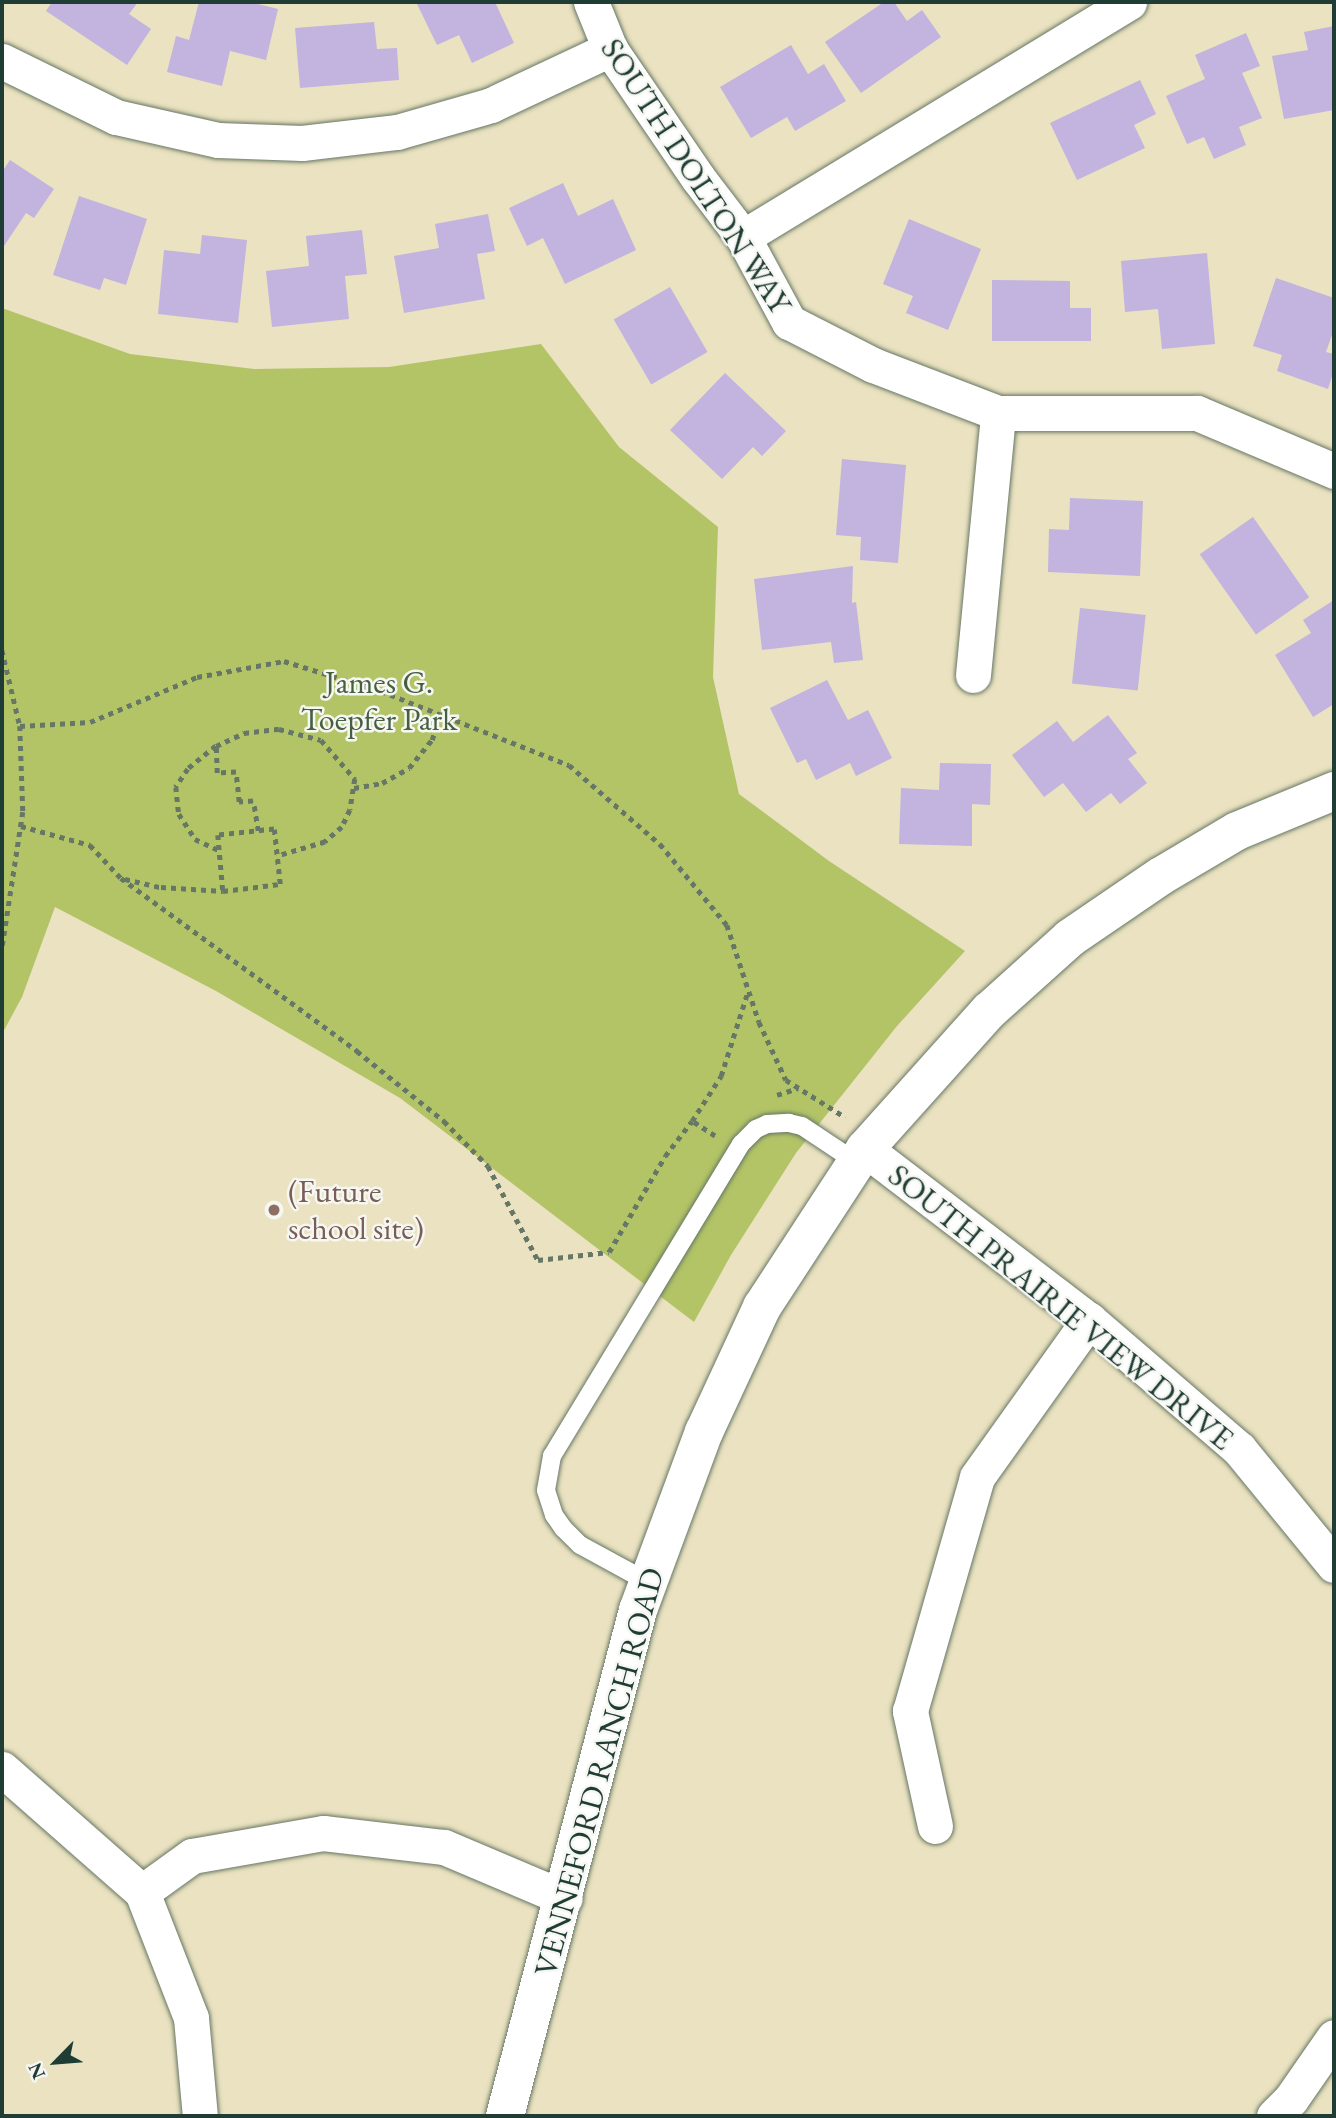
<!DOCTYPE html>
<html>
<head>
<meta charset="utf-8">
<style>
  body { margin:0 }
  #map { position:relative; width:1336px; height:2118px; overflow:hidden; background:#eae2c0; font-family:"EB Garamond",serif }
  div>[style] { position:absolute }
  .green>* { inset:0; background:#b3c467 }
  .building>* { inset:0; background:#c2b3df; transform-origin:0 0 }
  .path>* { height:4.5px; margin-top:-2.25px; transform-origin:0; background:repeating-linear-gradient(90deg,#667765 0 5px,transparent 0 10px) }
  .roads { filter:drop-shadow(0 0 2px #667765) drop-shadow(0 0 2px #667765) }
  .service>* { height:18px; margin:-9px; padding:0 9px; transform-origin:9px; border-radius:9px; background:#fff }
  .minor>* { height:35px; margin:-17.5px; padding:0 17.5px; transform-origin:17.5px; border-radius:17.5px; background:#fff }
  .tertiary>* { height:38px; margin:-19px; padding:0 19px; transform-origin:19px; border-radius:19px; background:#fff }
  .dots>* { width:19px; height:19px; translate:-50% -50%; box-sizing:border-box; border:4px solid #f6f6f2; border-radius:50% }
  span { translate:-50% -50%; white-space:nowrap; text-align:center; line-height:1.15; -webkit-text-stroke:5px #f6f6f2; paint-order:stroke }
  .street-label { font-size:32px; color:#1f3d34 }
  .park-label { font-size:32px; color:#445f41 }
  .education-label { font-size:32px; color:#785e54 }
  .left { translate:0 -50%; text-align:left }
  .frame { position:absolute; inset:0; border:4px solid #1f3d34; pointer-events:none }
  .north { position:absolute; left:21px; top:2027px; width:70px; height:70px; -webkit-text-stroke:5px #f6f6f2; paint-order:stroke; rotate:245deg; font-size:19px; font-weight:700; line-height:28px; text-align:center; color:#1f3d34 }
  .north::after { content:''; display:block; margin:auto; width:24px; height:32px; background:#1f3d34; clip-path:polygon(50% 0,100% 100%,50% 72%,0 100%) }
</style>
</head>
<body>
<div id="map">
  <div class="green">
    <div style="clip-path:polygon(2px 308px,130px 354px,254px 369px,389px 367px,541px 344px,619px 447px,718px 527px,713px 677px,739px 794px,829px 861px,965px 951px,897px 1026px,796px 1153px,731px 1255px,694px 1322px,400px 1098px,216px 991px,55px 907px,22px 997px,2px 1034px)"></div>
  </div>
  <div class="building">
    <div style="clip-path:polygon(52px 2px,138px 2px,129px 14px,151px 29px,127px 65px,46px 11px)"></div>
    <div style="clip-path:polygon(199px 2px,250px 2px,278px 9px,266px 60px,230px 51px,222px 86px,167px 72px,176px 36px,189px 40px)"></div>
    <div style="clip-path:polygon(416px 2px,495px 2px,514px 43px,472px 63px,459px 35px,437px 45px)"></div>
    <div style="clip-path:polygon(884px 2px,894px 2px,907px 21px,922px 10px,941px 37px,861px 93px,825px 42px)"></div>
    <div style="clip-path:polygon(374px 22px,377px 49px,397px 48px,399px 80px,300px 88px,295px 28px)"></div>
    <div style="clip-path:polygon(1334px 26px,1334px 110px,1284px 119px,1272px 56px,1308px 50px,1304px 32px)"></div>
    <div style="clip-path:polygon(1246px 33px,1260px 66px,1242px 73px,1262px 118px,1239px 127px,1246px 145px,1214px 159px,1204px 137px,1187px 144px,1166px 96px,1205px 79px,1195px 55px)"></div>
    <div style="clip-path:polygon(791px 45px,808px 74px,824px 64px,846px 101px,795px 131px,787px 117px,751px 138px,720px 87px)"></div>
    <div style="clip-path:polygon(1140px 80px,1156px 114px,1134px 125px,1145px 148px,1077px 180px,1050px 123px)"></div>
    <div style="clip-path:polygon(10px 160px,54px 189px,34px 218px,26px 213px,2px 249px,2px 172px)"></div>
    <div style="clip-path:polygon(563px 183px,578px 216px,613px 199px,636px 250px,565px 284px,543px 238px,527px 246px,509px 208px)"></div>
    <div style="clip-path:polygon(79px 196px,147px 219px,126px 285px,104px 278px,100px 290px,53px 275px)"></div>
    <div style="clip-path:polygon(488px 214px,495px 251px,477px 254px,485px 299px,404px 313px,394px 256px,439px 248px,435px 224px)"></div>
    <div style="clip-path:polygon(909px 219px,981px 249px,948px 330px,906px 313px,913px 296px,883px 284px)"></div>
    <div style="clip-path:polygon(362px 230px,367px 274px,345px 276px,349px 319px,272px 327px,266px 271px,309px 266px,306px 236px)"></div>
    <div style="clip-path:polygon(202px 235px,247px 240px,238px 323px,158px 314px,164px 250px,200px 254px)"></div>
    <div style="clip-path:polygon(1207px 253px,1215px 344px,1162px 349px,1158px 309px,1125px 312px,1121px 261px)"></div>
    <div style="clip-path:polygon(1276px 278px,1334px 298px,1334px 329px,1326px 352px,1334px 354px,1334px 370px,1328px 389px,1277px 371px,1282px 355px,1253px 346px)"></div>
    <div style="clip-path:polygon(992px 280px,1070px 281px,1070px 308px,1091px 308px,1091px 341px,992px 341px)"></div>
    <div style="left:670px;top:287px;width:75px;height:65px;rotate:60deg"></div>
    <div style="clip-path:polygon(725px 373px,786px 431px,762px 456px,753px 447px,722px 479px,670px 430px)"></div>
    <div style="clip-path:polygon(842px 459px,906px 465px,898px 563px,860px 560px,861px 537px,836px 535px)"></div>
    <div style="clip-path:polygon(1070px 498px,1143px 501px,1140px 576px,1048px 572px,1049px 529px,1069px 530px)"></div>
    <div style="left:1253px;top:517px;width:98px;height:65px;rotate:55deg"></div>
    <div style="clip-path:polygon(853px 566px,852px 603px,856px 602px,863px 660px,834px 663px,831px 642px,762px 650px,754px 579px)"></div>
    <div style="clip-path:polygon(1334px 600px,1334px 704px,1313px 717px,1275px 655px,1311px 633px,1303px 620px)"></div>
    <div style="left:1080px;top:608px;width:66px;height:76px;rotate:6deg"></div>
    <div style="clip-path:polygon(827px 680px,848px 720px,868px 710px,892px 758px,856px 776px,850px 763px,816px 780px,806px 759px,797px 763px,770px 708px)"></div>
    <div style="clip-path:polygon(1108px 715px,1137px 753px,1128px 759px,1147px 783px,1120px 804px,1111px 793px,1086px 812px,1063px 783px,1044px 797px,1012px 755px,1057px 721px,1073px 742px)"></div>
    <div style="clip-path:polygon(940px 763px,991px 764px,990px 805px,972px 804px,972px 846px,899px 844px,901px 788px,939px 790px)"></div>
  </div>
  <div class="path">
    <div style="left:2px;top:650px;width:78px;rotate:76.7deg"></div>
    <div style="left:20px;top:726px;width:86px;rotate:88deg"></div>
    <div style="left:23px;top:812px;width:139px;rotate:98.7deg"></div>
    <div style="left:20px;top:726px;width:70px;rotate:-3.3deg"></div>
    <div style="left:90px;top:722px;width:116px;rotate:-22.8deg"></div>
    <div style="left:197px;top:677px;width:88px;rotate:-10.4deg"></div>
    <div style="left:284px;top:661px;width:102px;rotate:17.2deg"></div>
    <div style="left:381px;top:691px;width:202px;rotate:21.5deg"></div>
    <div style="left:569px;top:765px;width:121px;rotate:41deg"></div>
    <div style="left:660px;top:844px;width:105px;rotate:50.4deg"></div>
    <div style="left:727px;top:925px;width:102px;rotate:71.7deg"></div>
    <div style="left:759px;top:1022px;width:64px;rotate:65deg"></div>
    <div style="left:786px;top:1080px;width:70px;rotate:32.1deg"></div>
    <div style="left:216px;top:746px;width:36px;rotate:141deg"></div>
    <div style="left:188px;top:769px;width:22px;rotate:124deg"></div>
    <div style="left:176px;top:787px;width:27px;rotate:84deg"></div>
    <div style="left:179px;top:814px;width:30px;rotate:57deg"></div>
    <div style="left:195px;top:839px;width:26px;rotate:25deg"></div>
    <div style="left:354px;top:788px;width:28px;rotate:-10deg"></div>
    <div style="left:382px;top:783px;width:31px;rotate:-29deg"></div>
    <div style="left:409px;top:768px;width:36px;rotate:-51deg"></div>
    <div style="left:432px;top:740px;width:27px;rotate:-73deg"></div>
    <div style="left:21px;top:826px;width:72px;rotate:15.4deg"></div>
    <div style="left:90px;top:845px;width:45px;rotate:46.8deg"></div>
    <div style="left:121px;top:878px;width:293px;rotate:36.2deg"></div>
    <div style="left:357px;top:1051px;width:112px;rotate:38.8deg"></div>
    <div style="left:444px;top:1121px;width:63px;rotate:45.6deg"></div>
    <div style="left:488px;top:1166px;width:106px;rotate:62deg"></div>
    <div style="left:538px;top:1260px;width:71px;rotate:-6.4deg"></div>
    <div style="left:609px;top:1252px;width:111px;rotate:-59.7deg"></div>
    <div style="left:665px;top:1156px;width:44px;rotate:-52.4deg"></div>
    <div style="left:258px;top:831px;width:30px;rotate:-99deg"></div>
    <div style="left:253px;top:801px;width:14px;rotate:176deg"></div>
    <div style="left:239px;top:802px;width:30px;rotate:-96deg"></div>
    <div style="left:236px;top:772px;width:19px;rotate:177deg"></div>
    <div style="left:217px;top:773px;width:27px;rotate:-92deg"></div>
    <div style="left:216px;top:746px;width:31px;rotate:-25deg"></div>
    <div style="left:244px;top:733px;width:35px;rotate:-7deg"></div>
    <div style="left:279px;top:729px;width:43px;rotate:14.7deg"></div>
    <div style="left:321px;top:740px;width:52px;rotate:48.9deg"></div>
    <div style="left:355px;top:779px;width:31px;rotate:99deg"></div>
    <div style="left:350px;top:810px;width:19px;rotate:115deg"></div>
    <div style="left:342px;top:827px;width:23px;rotate:139deg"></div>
    <div style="left:325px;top:842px;width:50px;rotate:163.7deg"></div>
    <div style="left:125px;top:879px;width:37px;rotate:13deg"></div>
    <div style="left:161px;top:887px;width:62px;rotate:3.7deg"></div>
    <div style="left:223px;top:891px;width:57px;rotate:-7deg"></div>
    <div style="left:280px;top:884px;width:55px;rotate:-96.2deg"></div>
    <div style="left:274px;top:829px;width:56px;rotate:173.9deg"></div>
    <div style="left:218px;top:835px;width:56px;rotate:84.9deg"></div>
    <div style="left:777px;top:1095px;width:22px;rotate:-18deg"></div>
    <div style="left:715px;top:1136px;width:27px;rotate:-147deg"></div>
    <div style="left:692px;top:1121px;width:54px;rotate:-57.2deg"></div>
    <div style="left:721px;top:1076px;width:89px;rotate:-72.4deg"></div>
  </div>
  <div class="roads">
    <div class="service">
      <div style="left:648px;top:1582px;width:77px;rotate:-151.4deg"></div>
      <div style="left:580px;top:1545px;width:24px;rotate:-135deg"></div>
      <div style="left:563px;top:1528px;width:16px;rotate:-125deg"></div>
      <div style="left:554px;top:1515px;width:26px;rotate:-108deg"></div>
      <div style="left:546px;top:1490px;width:35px;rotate:-80deg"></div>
      <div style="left:552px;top:1456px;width:365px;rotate:-58.8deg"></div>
      <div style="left:741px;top:1144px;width:21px;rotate:-45deg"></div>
      <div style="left:756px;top:1129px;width:12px;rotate:-24deg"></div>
      <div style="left:767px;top:1124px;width:22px;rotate:-3deg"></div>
      <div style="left:789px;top:1123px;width:13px;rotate:13deg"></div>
      <div style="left:802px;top:1126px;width:65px;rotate:33.7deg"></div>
    </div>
    <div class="minor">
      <div style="left:591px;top:2px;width:51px;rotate:68deg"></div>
      <div style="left:610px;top:49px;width:156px;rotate:55.7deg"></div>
      <div style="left:698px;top:178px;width:74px;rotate:52.7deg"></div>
      <div style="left:743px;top:237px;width:97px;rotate:61.6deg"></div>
      <div style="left:789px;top:322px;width:94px;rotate:27.1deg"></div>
      <div style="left:873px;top:365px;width:134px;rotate:21deg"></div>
      <div style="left:998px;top:413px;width:199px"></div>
      <div style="left:1197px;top:413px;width:149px;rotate:22.9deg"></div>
      <div style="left:2px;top:61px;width:127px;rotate:26.2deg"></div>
      <div style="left:116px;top:117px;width:105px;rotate:12.7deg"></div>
      <div style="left:218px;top:140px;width:84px;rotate:2deg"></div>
      <div style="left:302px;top:143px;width:96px;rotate:-6.6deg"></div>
      <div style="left:397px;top:132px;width:98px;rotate:-16deg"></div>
      <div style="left:491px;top:105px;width:132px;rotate:-25.2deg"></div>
      <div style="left:743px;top:237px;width:452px;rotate:-31.3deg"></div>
      <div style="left:973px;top:675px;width:263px;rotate:-84.5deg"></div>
      <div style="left:865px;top:1149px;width:282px;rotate:37.4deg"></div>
      <div style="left:1089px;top:1320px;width:198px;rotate:40.7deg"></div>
      <div style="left:1239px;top:1449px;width:150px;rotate:50.7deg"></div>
      <div style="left:2px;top:1769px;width:186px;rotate:41.3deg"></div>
      <div style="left:142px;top:1892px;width:135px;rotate:68.7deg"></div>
      <div style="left:191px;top:2018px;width:98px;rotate:84.8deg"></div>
      <div style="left:935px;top:1826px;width:118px;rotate:-102.3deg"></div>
      <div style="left:910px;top:1711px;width:243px;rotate:-74deg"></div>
      <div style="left:977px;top:1477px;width:193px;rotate:-54.5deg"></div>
      <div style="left:142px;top:1892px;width:62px;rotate:-35.8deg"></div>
      <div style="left:192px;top:1856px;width:133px;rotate:-10deg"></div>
      <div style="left:323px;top:1833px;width:122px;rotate:6.6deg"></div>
      <div style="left:444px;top:1847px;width:131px;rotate:22.9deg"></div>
      <div style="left:1274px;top:2116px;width:24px;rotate:-45deg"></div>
      <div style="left:1291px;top:2099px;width:75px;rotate:-55.3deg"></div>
    </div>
    <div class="tertiary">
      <div style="left:505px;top:2116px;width:523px;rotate:-75.27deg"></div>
      <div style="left:638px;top:1610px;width:190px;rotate:-69.7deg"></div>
      <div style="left:704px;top:1432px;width:138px;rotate:-65.1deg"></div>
      <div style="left:762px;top:1307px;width:189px;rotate:-56.9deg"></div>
      <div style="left:865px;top:1149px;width:186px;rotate:-48.1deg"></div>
      <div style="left:989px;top:1011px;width:109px;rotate:-42deg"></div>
      <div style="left:1070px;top:938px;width:110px;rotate:-34.3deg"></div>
      <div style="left:1161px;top:876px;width:88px;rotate:-30.6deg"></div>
      <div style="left:1237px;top:831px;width:105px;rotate:-22.4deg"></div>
    </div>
  </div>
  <div class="dots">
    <div style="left:274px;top:1210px;background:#8d6e63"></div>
  </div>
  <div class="street-label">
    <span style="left:696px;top:176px;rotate:57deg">SOUTH DOLTON WAY</span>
    <span style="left:1061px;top:1307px;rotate:39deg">SOUTH PRAIRIE VIEW DRIVE</span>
    <span style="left:599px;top:1772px;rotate:-75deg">VENNEFORD RANCH ROAD</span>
  </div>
  <div class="park-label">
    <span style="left:379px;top:701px">James G.<br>Toepfer Park</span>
  </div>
  <div class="education-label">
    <span class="left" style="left:288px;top:1210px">(Future<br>school site)</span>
  </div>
  <div class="frame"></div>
  <div class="north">N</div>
</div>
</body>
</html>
